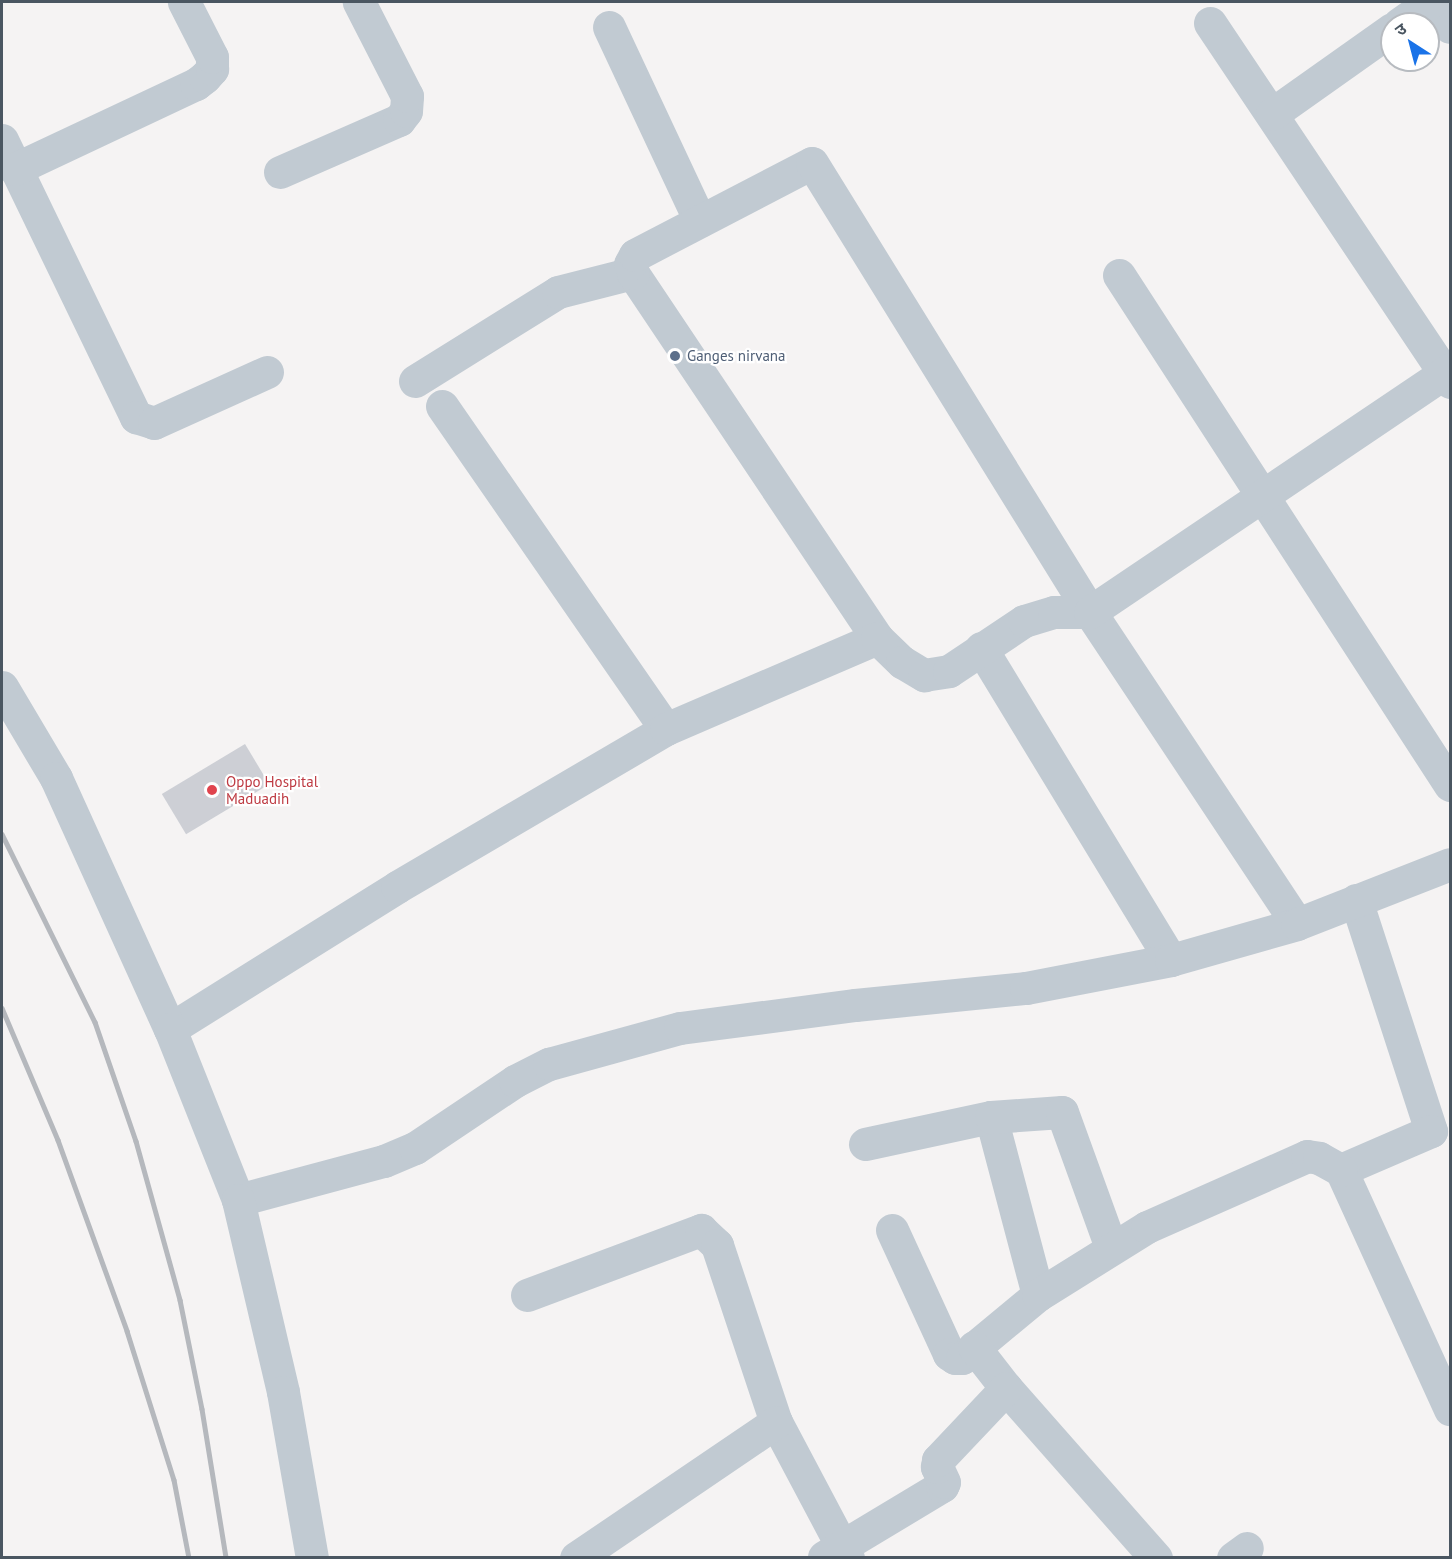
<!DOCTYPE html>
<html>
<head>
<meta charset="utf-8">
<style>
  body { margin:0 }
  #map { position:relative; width:1452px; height:1559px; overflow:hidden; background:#f5f3f3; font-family:"PT Sans","Noto Sans Devanagari",sans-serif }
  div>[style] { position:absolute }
  .building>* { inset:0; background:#cdcfd5; transform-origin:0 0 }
  .minor>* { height:33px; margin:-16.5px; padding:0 16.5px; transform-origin:16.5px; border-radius:16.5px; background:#c1cad2 }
  .tertiary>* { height:33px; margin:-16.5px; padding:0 16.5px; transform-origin:16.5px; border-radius:16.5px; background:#c1cad2 }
  .rail>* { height:4.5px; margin:-2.25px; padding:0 2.25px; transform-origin:2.25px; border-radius:2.25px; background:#b5b8bd }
  .dots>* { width:16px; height:16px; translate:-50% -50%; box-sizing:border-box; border:3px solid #fff; border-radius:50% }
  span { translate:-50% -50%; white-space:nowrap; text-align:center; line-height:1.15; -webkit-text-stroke:4.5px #fff; paint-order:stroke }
  .service-label { font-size:15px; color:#4e5e75 }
  .left { translate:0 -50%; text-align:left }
  .health-label { font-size:15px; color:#be3a42 }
  .frame { position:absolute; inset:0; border:3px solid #4a5661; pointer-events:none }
  .north { position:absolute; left:1380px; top:12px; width:60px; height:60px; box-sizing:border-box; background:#fff; border:2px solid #b7bbc0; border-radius:50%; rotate:324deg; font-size:16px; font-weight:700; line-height:24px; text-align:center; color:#4a5661 }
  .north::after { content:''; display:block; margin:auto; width:21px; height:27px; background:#1a73e8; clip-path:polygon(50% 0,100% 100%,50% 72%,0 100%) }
</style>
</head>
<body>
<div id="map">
  <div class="building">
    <div style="left:245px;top:744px;width:47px;height:97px;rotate:59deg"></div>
  </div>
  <div class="minor">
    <div style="left:1433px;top:2px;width:30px;rotate:56deg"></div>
    <div style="left:1210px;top:23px;width:432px;rotate:56.2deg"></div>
    <div style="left:1399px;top:24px;width:38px;rotate:-35deg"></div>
    <div style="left:609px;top:27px;width:214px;rotate:64.9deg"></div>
    <div style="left:1272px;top:114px;width:147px;rotate:-35.3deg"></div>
    <div style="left:2px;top:140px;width:308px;rotate:64.2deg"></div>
    <div style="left:136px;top:417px;width:19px;rotate:18deg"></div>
    <div style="left:154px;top:423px;width:124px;rotate:-24.3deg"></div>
    <div style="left:15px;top:169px;width:200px;rotate:-25.2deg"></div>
    <div style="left:196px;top:84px;width:11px;rotate:-38deg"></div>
    <div style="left:205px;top:77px;width:11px;rotate:-49deg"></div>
    <div style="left:212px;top:69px;width:12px;rotate:-90deg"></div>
    <div style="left:212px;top:57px;width:62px;rotate:-117deg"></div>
    <div style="left:280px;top:172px;width:130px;rotate:-23.6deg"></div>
    <div style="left:399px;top:120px;width:11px;rotate:-52deg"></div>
    <div style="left:406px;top:111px;width:15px;rotate:-86deg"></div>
    <div style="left:407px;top:96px;width:106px;rotate:-117.1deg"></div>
    <div style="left:1119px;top:275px;width:608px;rotate:57.02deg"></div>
    <div style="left:415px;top:381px;width:168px;rotate:-31.9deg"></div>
    <div style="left:558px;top:292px;width:77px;rotate:-14.2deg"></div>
    <div style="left:442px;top:406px;width:393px;rotate:55.3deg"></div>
    <div style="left:877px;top:638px;width:439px;rotate:-123.8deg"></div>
    <div style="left:633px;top:273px;width:9px;rotate:-108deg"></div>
    <div style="left:630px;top:264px;width:10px;rotate:-61deg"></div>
    <div style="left:635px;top:255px;width:199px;rotate:-27.5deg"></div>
    <div style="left:812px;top:163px;width:528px;rotate:58.24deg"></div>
    <div style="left:1090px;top:612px;width:374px;rotate:56.4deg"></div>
    <div style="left:981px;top:648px;width:365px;rotate:58.7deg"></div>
    <div style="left:1356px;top:900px;width:243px;rotate:72deg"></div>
    <div style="left:1431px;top:1131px;width:98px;rotate:156.6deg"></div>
    <div style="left:1341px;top:1170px;width:263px;rotate:65.5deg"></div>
    <div style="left:170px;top:1029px;width:268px;rotate:-32deg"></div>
    <div style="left:397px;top:887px;width:312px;rotate:-30.4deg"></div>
    <div style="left:666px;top:729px;width:230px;rotate:-23.3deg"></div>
    <div style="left:877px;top:638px;width:35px;rotate:44deg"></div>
    <div style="left:902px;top:662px;width:26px;rotate:31deg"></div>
    <div style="left:924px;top:675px;width:25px;rotate:-9deg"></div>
    <div style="left:949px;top:671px;width:90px;rotate:-33.7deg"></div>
    <div style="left:1024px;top:621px;width:31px;rotate:-17deg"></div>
    <div style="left:1054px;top:612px;width:36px"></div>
    <div style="left:1090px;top:612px;width:434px;rotate:-34deg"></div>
    <div style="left:991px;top:1117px;width:184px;rotate:75.2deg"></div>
    <div style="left:865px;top:1144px;width:129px;rotate:-12.1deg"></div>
    <div style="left:991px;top:1117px;width:71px;rotate:-4deg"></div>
    <div style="left:1062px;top:1112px;width:144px;rotate:70.1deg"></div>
    <div style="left:238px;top:1200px;width:151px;rotate:-15deg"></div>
    <div style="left:384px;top:1161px;width:34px;rotate:-23deg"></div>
    <div style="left:415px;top:1148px;width:120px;rotate:-33.8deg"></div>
    <div style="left:515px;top:1081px;width:38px;rotate:-27deg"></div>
    <div style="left:549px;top:1064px;width:136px;rotate:-15.4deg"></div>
    <div style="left:680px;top:1028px;width:177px;rotate:-7.5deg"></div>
    <div style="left:855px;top:1005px;width:172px;rotate:-5.7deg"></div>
    <div style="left:1026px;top:988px;width:148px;rotate:-10.9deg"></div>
    <div style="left:1171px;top:960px;width:131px;rotate:-15.9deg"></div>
    <div style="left:1297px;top:924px;width:164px;rotate:-21.4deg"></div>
    <div style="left:892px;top:1230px;width:136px;rotate:65.3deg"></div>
    <div style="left:949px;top:1354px;width:7px;rotate:34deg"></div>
    <div style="left:955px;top:1358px;width:7px"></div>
    <div style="left:962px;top:1358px;width:99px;rotate:-39.7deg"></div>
    <div style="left:1038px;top:1295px;width:128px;rotate:-32deg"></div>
    <div style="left:1147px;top:1227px;width:175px;rotate:-23.9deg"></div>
    <div style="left:1307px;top:1156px;width:12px;rotate:9deg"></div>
    <div style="left:1319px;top:1158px;width:25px;rotate:29deg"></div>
    <div style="left:527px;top:1295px;width:186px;rotate:-20.5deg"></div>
    <div style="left:701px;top:1230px;width:22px;rotate:43deg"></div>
    <div style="left:717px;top:1245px;width:187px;rotate:71.6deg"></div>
    <div style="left:776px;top:1422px;width:154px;rotate:62.1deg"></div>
    <div style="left:974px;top:1347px;width:52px;rotate:52deg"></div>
    <div style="left:1006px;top:1388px;width:227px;rotate:48.6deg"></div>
    <div style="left:824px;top:1557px;width:138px;rotate:-31deg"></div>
    <div style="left:942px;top:1486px;width:4px;rotate:-63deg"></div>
    <div style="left:944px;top:1482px;width:17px;rotate:-115deg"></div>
    <div style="left:937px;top:1467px;width:7px;rotate:-82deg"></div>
    <div style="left:938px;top:1460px;width:99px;rotate:-46.6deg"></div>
    <div style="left:576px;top:1558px;width:242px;rotate:-34.2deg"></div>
    <div style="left:1233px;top:1558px;width:17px;rotate:-36deg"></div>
  </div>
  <div class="tertiary">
    <div style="left:2px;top:687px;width:106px;rotate:59.3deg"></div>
    <div style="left:56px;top:778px;width:276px;rotate:65.6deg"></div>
    <div style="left:170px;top:1029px;width:184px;rotate:68.3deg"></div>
    <div style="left:238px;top:1200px;width:197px;rotate:76.8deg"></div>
    <div style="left:283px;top:1392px;width:169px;rotate:80.1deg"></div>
  </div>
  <div class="rail">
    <div style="left:2px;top:834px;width:210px;rotate:63.7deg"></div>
    <div style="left:95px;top:1022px;width:126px;rotate:71deg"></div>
    <div style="left:136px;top:1141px;width:165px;rotate:74.5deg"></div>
    <div style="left:180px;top:1300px;width:111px;rotate:78.6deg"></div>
    <div style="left:202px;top:1409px;width:151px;rotate:80.8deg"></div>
    <div style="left:2px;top:1008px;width:143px;rotate:67deg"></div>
    <div style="left:58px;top:1140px;width:203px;rotate:70.1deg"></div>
    <div style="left:127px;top:1331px;width:156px;rotate:72.5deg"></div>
    <div style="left:174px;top:1480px;width:79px;rotate:79.1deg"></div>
  </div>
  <div class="dots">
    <div style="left:675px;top:356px;background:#5c6f8a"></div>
    <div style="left:212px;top:790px;background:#e0444e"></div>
  </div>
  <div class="service-label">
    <span class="left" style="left:687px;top:356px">Ganges nirvana</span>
  </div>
  <div class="health-label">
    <span class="left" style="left:226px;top:790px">Oppo Hospital<br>Maduadih</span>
  </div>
  <div class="frame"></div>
  <div class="north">उ</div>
</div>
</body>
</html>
